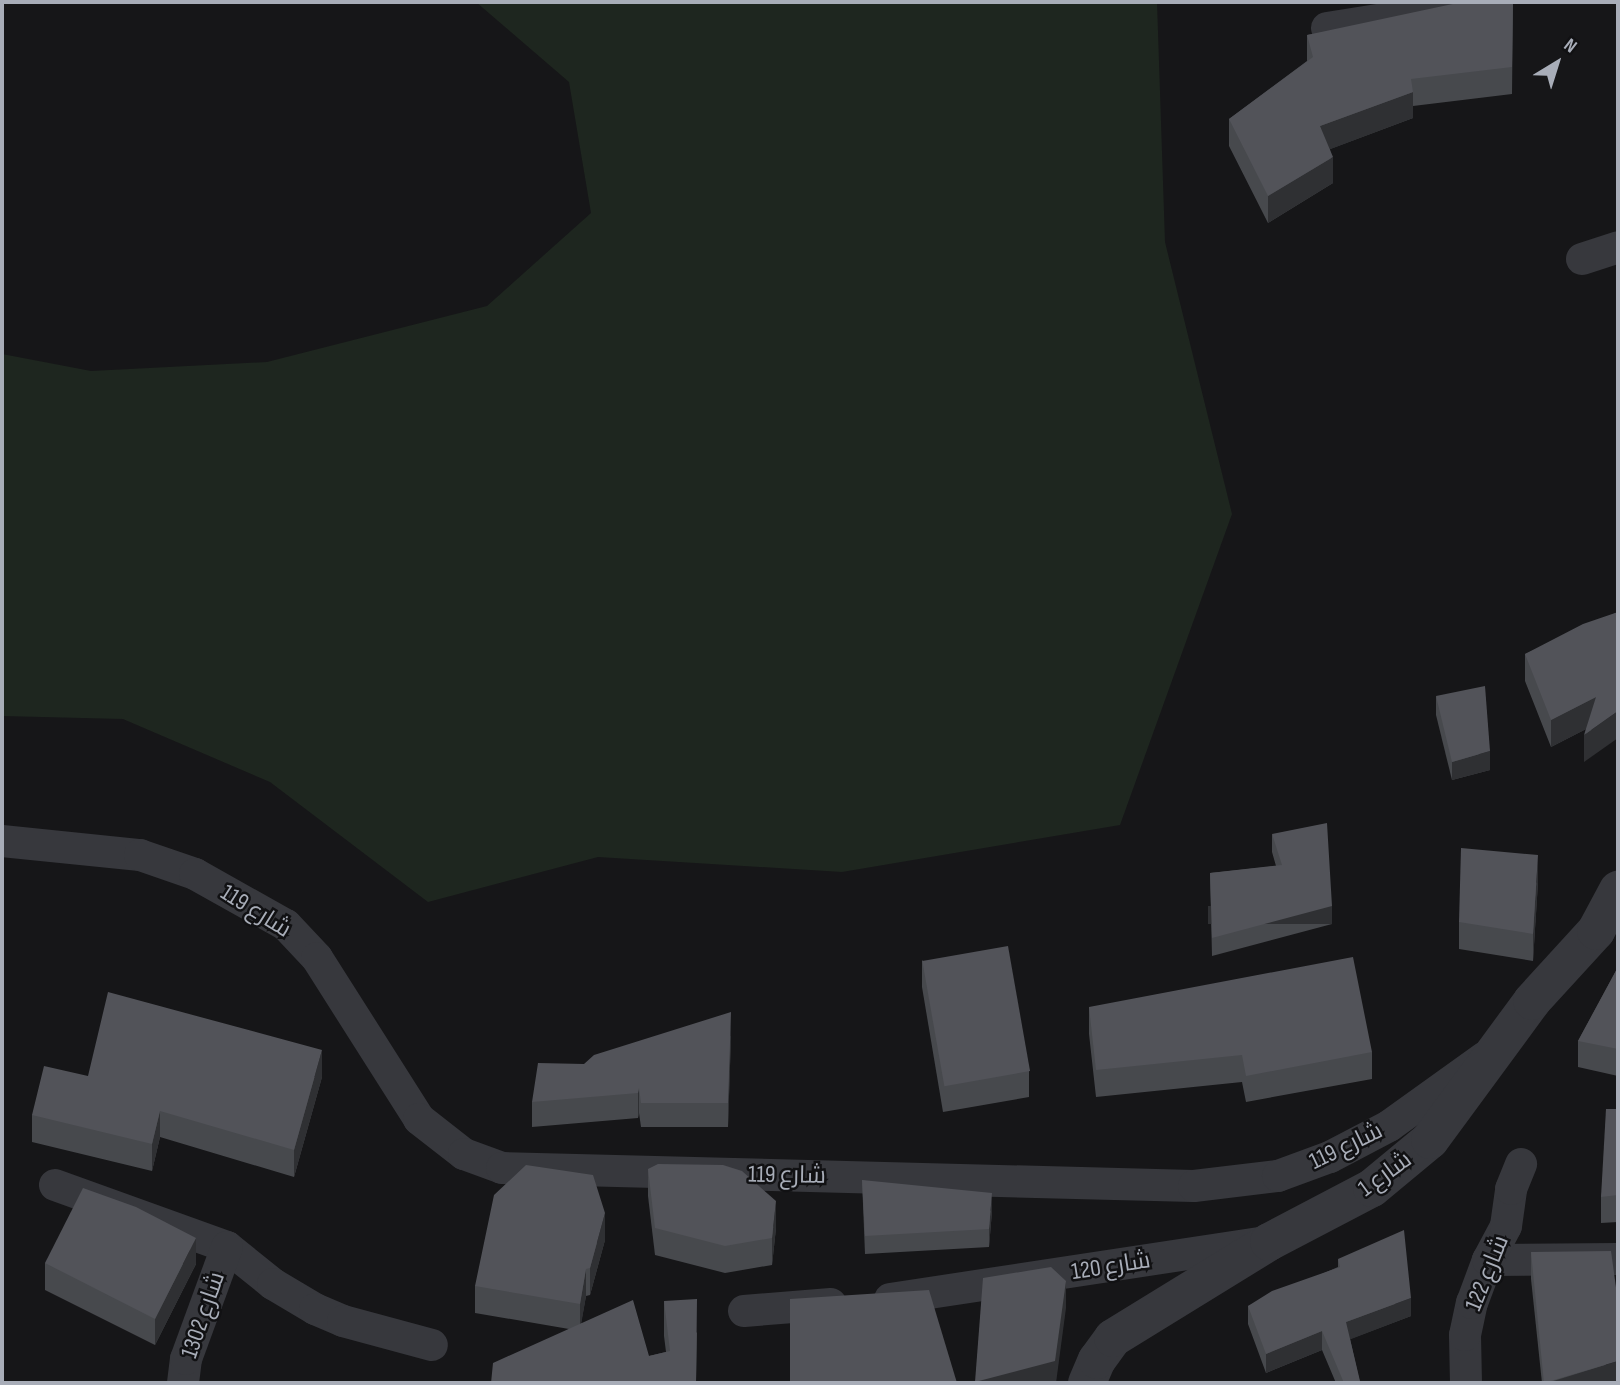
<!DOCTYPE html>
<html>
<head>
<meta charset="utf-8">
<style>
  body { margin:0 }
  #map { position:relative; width:1620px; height:1385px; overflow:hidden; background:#161618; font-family:"Sofia Sans Condensed",Cairo,sans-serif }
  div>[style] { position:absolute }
  .green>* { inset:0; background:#1e261f }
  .minor>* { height:32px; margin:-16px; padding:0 16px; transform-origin:16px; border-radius:16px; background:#37383d }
  .tertiary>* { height:38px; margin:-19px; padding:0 19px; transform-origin:19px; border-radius:19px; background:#37383d }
  .wall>* { inset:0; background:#47494d }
  .shaded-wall>* { inset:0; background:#2f3033; transform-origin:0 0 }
  .building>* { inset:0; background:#525359; transform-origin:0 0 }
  span { translate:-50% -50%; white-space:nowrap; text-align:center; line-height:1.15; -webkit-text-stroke:5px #111113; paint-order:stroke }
  .street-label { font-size:24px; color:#a8adb8 }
  .frame { position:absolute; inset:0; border:4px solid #a8adb8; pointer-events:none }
  .north { position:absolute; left:1522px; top:28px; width:70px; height:70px; -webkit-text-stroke:5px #111113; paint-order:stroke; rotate:38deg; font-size:19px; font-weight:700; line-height:28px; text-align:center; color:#a8adb8 }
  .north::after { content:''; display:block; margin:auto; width:24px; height:32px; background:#a8adb8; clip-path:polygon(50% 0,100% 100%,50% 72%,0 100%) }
</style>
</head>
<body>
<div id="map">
  <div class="green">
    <div style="clip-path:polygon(476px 2px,1157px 2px,1165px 242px,1232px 514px,1120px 825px,842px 872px,598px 857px,428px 902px,270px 782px,123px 719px,2px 716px,2px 354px,91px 371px,267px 362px,487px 306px,591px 213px,569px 82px)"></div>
  </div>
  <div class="minor">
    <div style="left:1327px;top:28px;width:167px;rotate:-9deg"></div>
    <div style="left:1582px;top:259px;width:38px;rotate:-18deg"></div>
    <div style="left:2px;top:841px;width:139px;rotate:5.8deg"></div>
    <div style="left:140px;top:855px;width:58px;rotate:19.1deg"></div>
    <div style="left:195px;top:874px;width:104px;rotate:29.3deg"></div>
    <div style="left:286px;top:925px;width:45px;rotate:46.8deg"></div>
    <div style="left:317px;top:958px;width:191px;rotate:57.6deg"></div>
    <div style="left:419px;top:1119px;width:57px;rotate:37.9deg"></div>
    <div style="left:464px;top:1154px;width:40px;rotate:20.2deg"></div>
    <div style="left:502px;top:1168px;width:692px;rotate:1.49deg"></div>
    <div style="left:1194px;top:1186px;width:85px;rotate:-6.8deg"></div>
    <div style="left:1278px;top:1176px;width:55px;rotate:-20.1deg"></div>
    <div style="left:1330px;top:1157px;width:67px;rotate:-27.7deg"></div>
    <div style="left:1389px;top:1126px;width:118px;rotate:-35.7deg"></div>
    <div style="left:55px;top:1185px;width:183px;rotate:19.8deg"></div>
    <div style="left:227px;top:1247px;width:59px;rotate:38.8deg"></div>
    <div style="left:273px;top:1284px;width:49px;rotate:30.8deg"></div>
    <div style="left:315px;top:1309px;width:30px;rotate:23deg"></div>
    <div style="left:343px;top:1321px;width:92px;rotate:15.1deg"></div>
    <div style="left:1488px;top:1260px;width:130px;rotate:-0.4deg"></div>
    <div style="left:890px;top:1299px;width:375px;rotate:-8.6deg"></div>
    <div style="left:744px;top:1311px;width:87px;rotate:-4.6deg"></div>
    <div style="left:183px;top:1383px;width:24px;rotate:-83deg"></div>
    <div style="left:186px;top:1359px;width:119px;rotate:-69.9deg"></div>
    <div style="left:1466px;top:1383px;width:48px;rotate:-91.2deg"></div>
    <div style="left:1465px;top:1335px;width:33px;rotate:-78deg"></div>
    <div style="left:1472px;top:1303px;width:46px;rotate:-69.6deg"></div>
    <div style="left:1488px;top:1260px;width:38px;rotate:-62deg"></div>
    <div style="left:1506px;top:1226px;width:37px;rotate:-82deg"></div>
    <div style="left:1511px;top:1189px;width:27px;rotate:-68deg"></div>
  </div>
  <div class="tertiary">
    <div style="left:1087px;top:1383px;width:25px;rotate:-67deg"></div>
    <div style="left:1097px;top:1360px;width:27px;rotate:-54deg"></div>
    <div style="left:1113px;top:1338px;width:183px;rotate:-31.6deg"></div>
    <div style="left:1269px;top:1242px;width:116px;rotate:-27.7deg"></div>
    <div style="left:1372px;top:1188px;width:75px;rotate:-39.6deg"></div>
    <div style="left:1430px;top:1140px;width:172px;rotate:-53.7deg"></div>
    <div style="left:1532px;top:1001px;width:95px;rotate:-47.6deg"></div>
    <div style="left:1596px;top:931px;width:47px;rotate:-61.8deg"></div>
  </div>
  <div class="wall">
    <div style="clip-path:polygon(1513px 2px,1512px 94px,1413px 106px,1413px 118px,1330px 149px,1333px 183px,1268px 223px,1229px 146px,1229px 119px,1307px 61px,1307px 35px)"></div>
    <div style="clip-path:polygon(1618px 612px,1584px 762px,1586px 729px,1551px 747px,1525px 681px,1525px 654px)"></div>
    <div style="clip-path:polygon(1436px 696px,1490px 770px,1452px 780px,1436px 715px)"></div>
    <div style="clip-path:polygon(1272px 834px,1332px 924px,1212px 956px,1210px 873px,1276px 866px,1272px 852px)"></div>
    <div style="clip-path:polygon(1538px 882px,1533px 961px,1459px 949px,1459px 922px)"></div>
    <div style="clip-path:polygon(922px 960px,1029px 1071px,1029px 1097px,943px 1112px,922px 987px)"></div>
    <div style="clip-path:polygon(1618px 967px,1618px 1076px,1578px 1067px,1578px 1041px)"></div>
    <div style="clip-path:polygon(1089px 1007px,1372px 1052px,1372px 1079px,1246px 1102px,1242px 1082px,1096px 1097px,1089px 1034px)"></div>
    <div style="clip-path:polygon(731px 1036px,728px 1127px,641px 1127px,639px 1113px,638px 1118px,532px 1127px,532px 1102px,584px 1064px)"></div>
    <div style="clip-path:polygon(88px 1076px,322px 1077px,294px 1177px,160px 1137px,152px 1171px,32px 1142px,32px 1115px)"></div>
    <div style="clip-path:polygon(1618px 1109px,1618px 1222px,1601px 1223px,1601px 1197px)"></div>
    <div style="clip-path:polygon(648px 1169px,776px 1228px,772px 1265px,725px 1273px,655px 1255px,648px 1196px)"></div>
    <div style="clip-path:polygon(862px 1180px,992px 1211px,989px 1247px,865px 1254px)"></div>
    <div style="clip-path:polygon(605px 1240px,590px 1295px,586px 1296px,581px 1323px,649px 1356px,666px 1352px,664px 1336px,664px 1301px,697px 1333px,696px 1383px,491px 1383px,569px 1329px,475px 1313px,475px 1286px)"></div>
    <div style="clip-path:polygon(1531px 1252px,1618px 1383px,1542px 1383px,1531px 1279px)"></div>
    <div style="clip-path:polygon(1338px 1259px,1411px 1316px,1350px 1339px,1360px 1383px,1336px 1383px,1322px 1350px,1266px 1373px,1248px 1324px,1248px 1306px,1338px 1267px)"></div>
    <div style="clip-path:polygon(45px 1263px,196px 1264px,155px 1345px,45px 1290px)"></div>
  </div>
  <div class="shaded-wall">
    <div style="clip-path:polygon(1413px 92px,1413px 118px,1320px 153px,1320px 126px)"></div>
    <div style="clip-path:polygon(1333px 157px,1333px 183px,1268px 223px,1268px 196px)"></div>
    <div style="clip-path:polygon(1596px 697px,1596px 724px,1551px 747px,1551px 720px)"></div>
    <div style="clip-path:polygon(1618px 711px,1618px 738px,1584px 762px,1584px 735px)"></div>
    <div style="clip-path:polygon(1490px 751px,1490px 770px,1452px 780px,1452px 762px)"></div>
    <div style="clip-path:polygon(1538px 855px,1538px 882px,1533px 961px,1533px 934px)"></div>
    <div style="left:1332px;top:906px;width:18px;height:124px;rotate:90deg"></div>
    <div style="clip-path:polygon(731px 1012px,731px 1036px,728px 1127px,728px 1103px)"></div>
    <div style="clip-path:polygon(322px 1050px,322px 1077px,294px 1177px,294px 1150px)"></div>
    <div style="clip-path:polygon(639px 1088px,639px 1113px,638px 1118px,638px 1093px)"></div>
    <div style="clip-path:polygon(160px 1111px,160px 1137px,152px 1171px,152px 1144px)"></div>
    <div style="clip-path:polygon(992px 1193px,992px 1211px,989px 1247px,989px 1229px)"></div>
    <div style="clip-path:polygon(776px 1201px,776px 1228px,772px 1265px,772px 1238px)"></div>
    <div style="clip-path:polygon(605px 1213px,605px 1240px,590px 1295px,590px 1268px)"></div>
    <div style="clip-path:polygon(196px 1238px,196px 1264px,155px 1345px,155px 1319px)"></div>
    <div style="clip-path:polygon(586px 1269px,586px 1296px,580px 1331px,580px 1304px)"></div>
    <div style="clip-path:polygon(1066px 1281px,1066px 1308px,1056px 1383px,975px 1383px)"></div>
    <div style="clip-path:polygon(1411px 1298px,1411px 1316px,1346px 1341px,1346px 1322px)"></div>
    <div style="clip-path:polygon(1322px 1331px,1322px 1350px,1266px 1373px,1266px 1354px)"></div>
    <div style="clip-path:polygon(1618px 1361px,1618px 1383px,1547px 1383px)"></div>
  </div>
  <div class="building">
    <div style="clip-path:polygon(1462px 2px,1513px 2px,1512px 67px,1411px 79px,1413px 92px,1320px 126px,1333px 157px,1268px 196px,1229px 119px,1313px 57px,1307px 35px)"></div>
    <div style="clip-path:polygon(1618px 612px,1618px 711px,1584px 735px,1596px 697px,1551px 720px,1525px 654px,1583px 624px)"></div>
    <div style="clip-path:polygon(1485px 686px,1490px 751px,1452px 762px,1436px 696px)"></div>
    <div style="clip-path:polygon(1327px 823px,1332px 906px,1212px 938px,1210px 873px,1282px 865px,1272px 834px)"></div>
    <div style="clip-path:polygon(1461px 848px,1538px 855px,1533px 934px,1459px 922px)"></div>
    <div style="left:1008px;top:946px;width:127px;height:87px;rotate:80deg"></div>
    <div style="clip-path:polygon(1353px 957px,1372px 1052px,1246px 1076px,1242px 1055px,1096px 1070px,1089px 1007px)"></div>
    <div style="clip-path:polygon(1618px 967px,1618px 1049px,1578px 1041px)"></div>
    <div style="clip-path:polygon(108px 992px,322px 1050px,294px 1150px,160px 1111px,152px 1144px,32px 1115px,44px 1066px,88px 1076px)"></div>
    <div style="clip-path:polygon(731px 1012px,728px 1103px,641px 1103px,639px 1088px,638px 1093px,532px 1102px,538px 1063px,584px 1064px,594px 1055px)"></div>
    <div style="clip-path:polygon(1606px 1109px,1618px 1109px,1618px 1195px,1601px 1197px)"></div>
    <div style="clip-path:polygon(658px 1164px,723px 1165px,742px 1171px,776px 1201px,772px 1238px,725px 1246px,655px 1228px,648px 1169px)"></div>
    <div style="clip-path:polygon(526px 1165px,593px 1175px,605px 1213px,590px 1268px,586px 1269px,580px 1304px,475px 1286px,494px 1195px)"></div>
    <div style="clip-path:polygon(862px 1180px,992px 1193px,989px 1229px,865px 1236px)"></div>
    <div style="clip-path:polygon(83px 1188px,136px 1207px,196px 1238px,155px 1319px,45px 1263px)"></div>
    <div style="clip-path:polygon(1404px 1230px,1411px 1298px,1346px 1322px,1360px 1381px,1353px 1383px,1344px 1383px,1322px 1331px,1266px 1354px,1248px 1306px,1272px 1291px,1340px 1267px,1338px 1259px)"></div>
    <div style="clip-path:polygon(1611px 1251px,1618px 1302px,1618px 1361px,1544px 1383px,1531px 1252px)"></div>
    <div style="clip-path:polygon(1051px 1267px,1066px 1281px,1055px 1361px,975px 1382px,983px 1278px)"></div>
    <div style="clip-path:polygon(929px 1290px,957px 1383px,790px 1383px,790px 1299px)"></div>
    <div style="clip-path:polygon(697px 1299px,696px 1383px,491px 1383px,493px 1363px,633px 1300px,649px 1356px,670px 1351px,664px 1301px)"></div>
  </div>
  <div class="street-label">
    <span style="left:256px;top:911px;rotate:32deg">شارع 119</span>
    <span style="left:1346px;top:1146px;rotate:-26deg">شارع 119</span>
    <span style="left:1385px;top:1174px;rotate:-36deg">شارع 1</span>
    <span style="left:787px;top:1175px;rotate:1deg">شارع 119</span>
    <span style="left:1111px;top:1266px;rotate:-9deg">شارع 120</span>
    <span style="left:1487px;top:1273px;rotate:-68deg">شارع 122</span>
    <span style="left:203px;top:1315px;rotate:-71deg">شارع 1302</span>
  </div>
  <div class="frame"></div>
  <div class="north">N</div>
</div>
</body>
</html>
